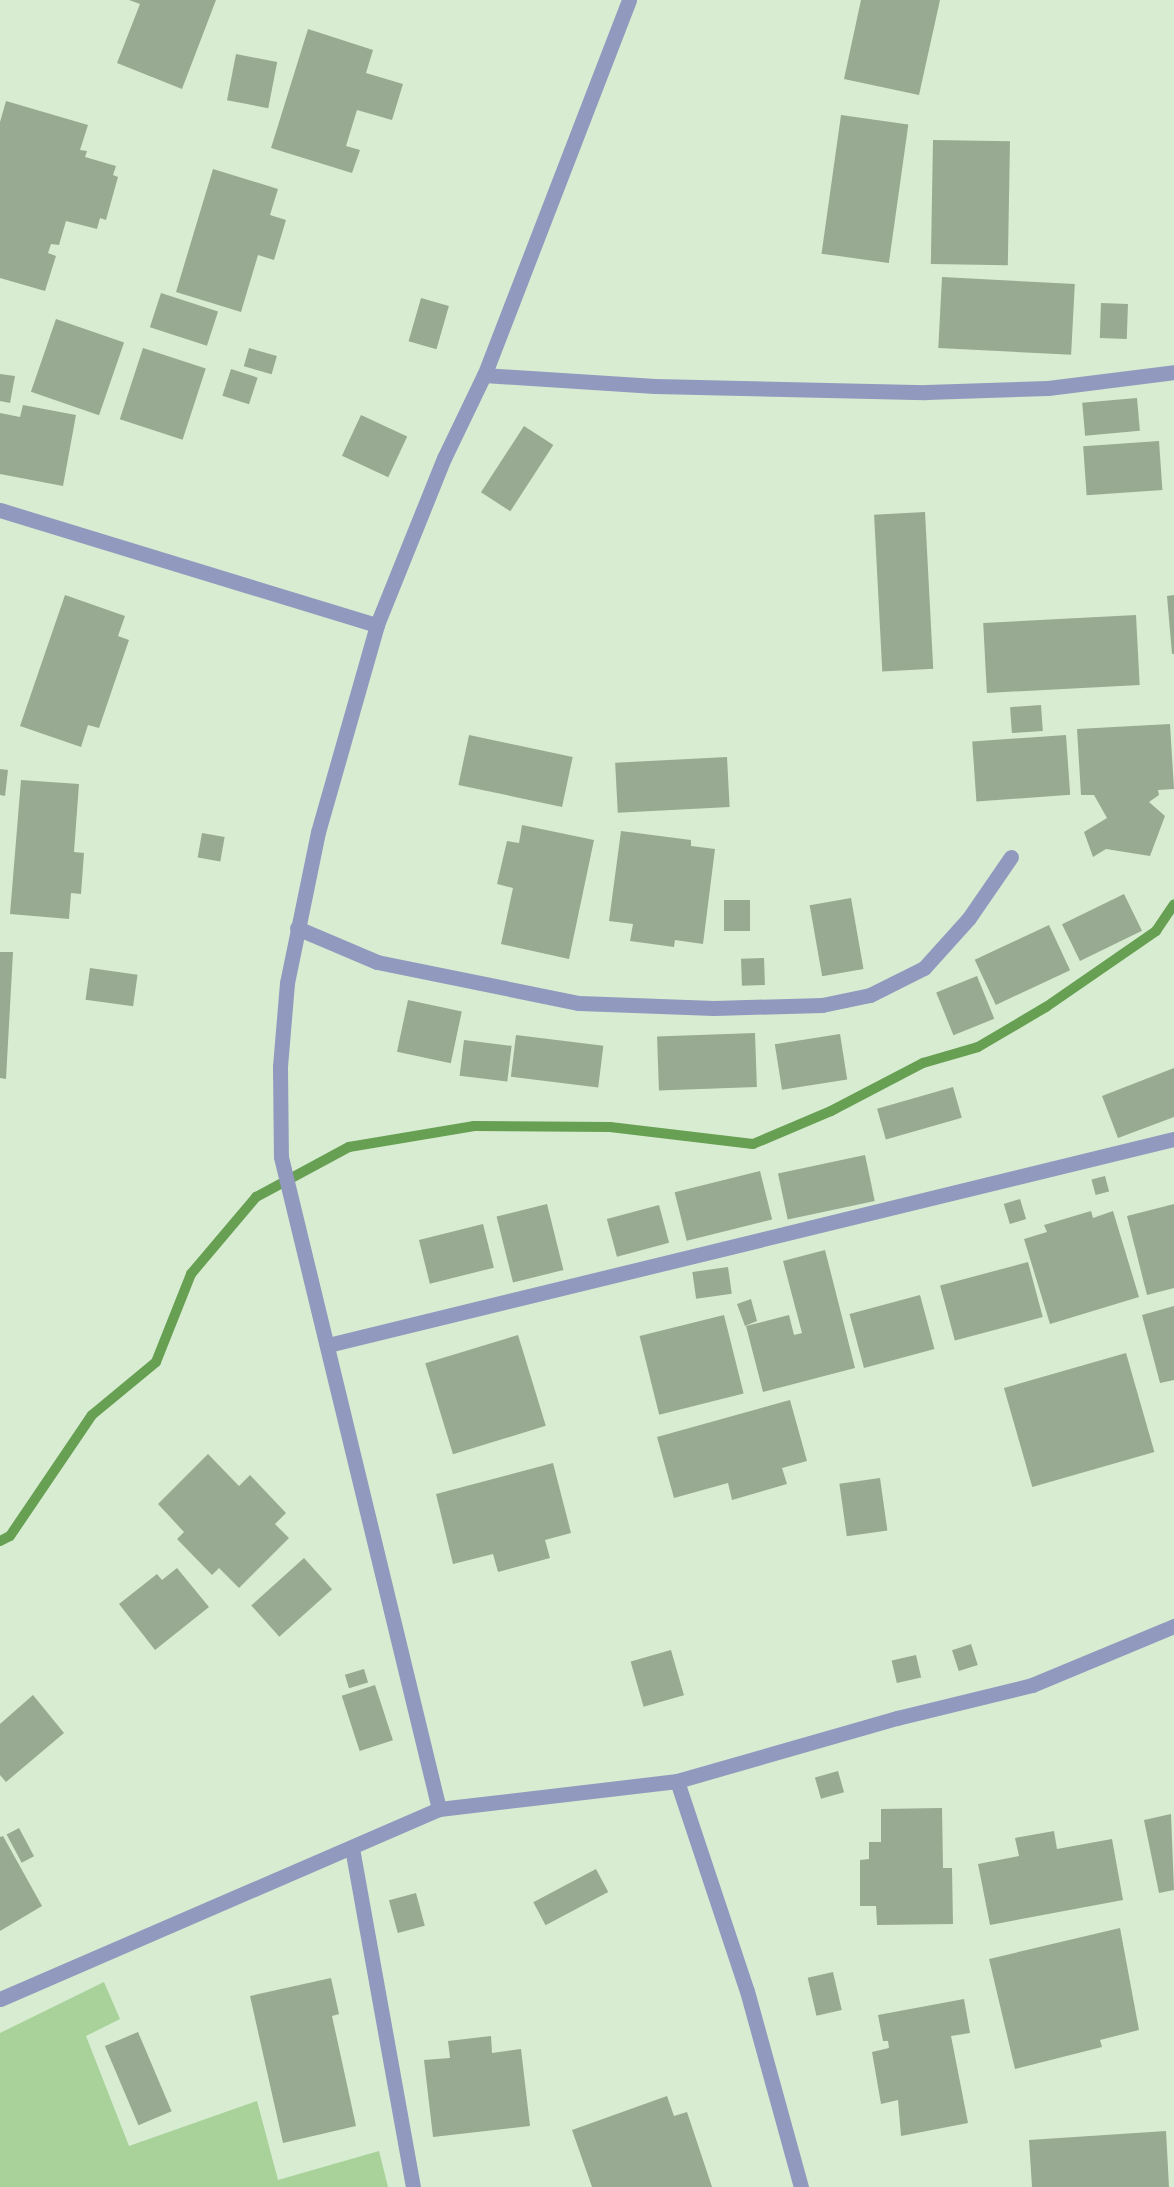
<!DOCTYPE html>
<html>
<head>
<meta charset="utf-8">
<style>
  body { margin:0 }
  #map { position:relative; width:1174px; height:2187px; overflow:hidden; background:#d7ecd1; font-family:"Work Sans",sans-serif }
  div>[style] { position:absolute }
  .green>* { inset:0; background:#a8d29a }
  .stream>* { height:10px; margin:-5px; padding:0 5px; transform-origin:5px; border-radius:5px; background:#679f53 }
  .building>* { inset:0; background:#98ab92; transform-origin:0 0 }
  .minor>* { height:15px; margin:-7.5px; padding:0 7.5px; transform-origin:7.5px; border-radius:7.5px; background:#9199be }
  span { translate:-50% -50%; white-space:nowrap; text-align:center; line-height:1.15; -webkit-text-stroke:4.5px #fff; paint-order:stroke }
</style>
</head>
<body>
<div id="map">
  <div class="green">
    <div style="clip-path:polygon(104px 1982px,120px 2019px,86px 2036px,129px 2146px,257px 2101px,278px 2180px,379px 2151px,388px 2187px,0 2187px,0 2033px)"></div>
  </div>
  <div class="stream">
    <div style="left:0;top:1541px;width:11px;rotate:-27deg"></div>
    <div style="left:10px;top:1536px;width:146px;rotate:-55.9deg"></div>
    <div style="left:92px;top:1415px;width:83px;rotate:-39.6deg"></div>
    <div style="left:156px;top:1362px;width:95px;rotate:-68.3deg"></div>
    <div style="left:191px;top:1274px;width:101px;rotate:-49.8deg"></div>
    <div style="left:256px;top:1197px;width:106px;rotate:-28.3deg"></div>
    <div style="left:349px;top:1147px;width:127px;rotate:-9.5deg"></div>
    <div style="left:474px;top:1126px;width:136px;rotate:0.4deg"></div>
    <div style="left:610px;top:1127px;width:144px;rotate:6.8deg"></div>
    <div style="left:753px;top:1144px;width:85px;rotate:-22.9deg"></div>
    <div style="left:831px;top:1111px;width:104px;rotate:-27.6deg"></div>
    <div style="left:923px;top:1063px;width:57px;rotate:-16.2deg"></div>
    <div style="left:978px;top:1047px;width:79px;rotate:-30.5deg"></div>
    <div style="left:1046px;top:1007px;width:134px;rotate:-34.6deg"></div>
    <div style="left:1156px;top:931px;width:32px;rotate:-56deg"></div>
  </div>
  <div class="building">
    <div style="clip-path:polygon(129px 0,216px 0,182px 89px,117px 63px,140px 4px)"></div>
    <div style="clip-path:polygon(861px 0,940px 0,919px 95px,844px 79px)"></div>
    <div style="clip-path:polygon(308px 29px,373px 50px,366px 73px,403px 84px,392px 120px,357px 110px,346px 146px,360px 150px,352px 173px,271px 148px)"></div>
    <div style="left:236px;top:54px;width:42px;height:47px;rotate:11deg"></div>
    <div style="clip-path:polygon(6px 101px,88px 125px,80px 150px,87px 151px,85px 157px,116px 166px,113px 175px,118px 177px,106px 220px,100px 218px,97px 229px,66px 221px,59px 245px,51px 244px,48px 253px,56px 256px,45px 291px,0 278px,0 122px)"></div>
    <div style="left:841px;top:115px;width:68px;height:140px;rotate:8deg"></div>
    <div style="left:933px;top:140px;width:77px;height:124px;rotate:1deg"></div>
    <div style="clip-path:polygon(213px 169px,278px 189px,270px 215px,286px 220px,274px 260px,258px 255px,241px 312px,176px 292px)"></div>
    <div style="left:942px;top:277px;width:133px;height:71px;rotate:3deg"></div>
    <div style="left:161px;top:293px;width:60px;height:36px;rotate:18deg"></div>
    <div style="left:421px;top:298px;width:29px;height:45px;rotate:16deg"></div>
    <div style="left:1101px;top:303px;width:27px;height:35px;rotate:2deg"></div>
    <div style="left:56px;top:319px;width:72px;height:77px;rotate:19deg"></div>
    <div style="left:143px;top:348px;width:66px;height:75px;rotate:18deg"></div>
    <div style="left:249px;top:348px;width:29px;height:19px;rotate:16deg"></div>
    <div style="left:231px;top:369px;width:28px;height:28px;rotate:18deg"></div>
    <div style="clip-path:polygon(0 374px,15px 376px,10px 403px,0 401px)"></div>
    <div style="left:1137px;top:398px;width:33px;height:55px;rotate:85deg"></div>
    <div style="clip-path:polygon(23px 405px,76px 415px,63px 486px,0 474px,0 413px,20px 417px)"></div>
    <div style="left:361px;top:415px;width:51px;height:45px;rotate:25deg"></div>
    <div style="left:524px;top:426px;width:35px;height:79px;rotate:33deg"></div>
    <div style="left:1159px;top:441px;width:49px;height:76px;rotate:86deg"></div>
    <div style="left:925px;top:512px;width:157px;height:51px;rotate:87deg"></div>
    <div style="clip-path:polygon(65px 595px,125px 616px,118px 636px,129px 640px,99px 728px,88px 725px,81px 747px,20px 726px)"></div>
    <div style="clip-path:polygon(1174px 595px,1174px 654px,1172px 654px,1167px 596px)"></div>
    <div style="left:1136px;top:615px;width:70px;height:153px;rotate:87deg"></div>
    <div style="left:1041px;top:705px;width:26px;height:31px;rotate:86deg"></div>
    <div style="clip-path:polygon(1170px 724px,1174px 789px,1158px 790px,1159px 795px,1149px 802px,1165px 816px,1150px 856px,1106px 849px,1093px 857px,1084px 832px,1107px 818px,1094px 795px,1081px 795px,1077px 729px)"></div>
    <div style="left:469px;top:735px;width:106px;height:51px;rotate:12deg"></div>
    <div style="left:1066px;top:735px;width:60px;height:94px;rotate:86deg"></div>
    <div style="left:727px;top:757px;width:50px;height:112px;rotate:87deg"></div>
    <div style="clip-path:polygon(0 769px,8px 770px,5px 796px,0 795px)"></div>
    <div style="clip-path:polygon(21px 780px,79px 784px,74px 852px,84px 853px,81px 894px,71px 893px,69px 919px,10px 914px)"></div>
    <div style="clip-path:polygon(522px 825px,594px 840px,569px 959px,501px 944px,513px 888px,497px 884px,507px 841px,519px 843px)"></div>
    <div style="clip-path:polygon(621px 831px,691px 840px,691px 846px,715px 849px,703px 944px,675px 940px,674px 947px,630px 941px,633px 924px,609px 921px)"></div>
    <div style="left:202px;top:833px;width:23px;height:25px;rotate:10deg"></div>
    <div style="left:1124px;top:894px;width:41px;height:69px;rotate:64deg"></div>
    <div style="left:851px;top:898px;width:72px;height:42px;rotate:80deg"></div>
    <div style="left:724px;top:900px;width:26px;height:31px"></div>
    <div style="left:1049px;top:925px;width:50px;height:82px;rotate:65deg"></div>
    <div style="clip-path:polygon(0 952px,13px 952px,6px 1079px,0 1078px)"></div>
    <div style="left:764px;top:958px;width:27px;height:23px;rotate:88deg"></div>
    <div style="left:90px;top:968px;width:48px;height:32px;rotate:8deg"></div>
    <div style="left:977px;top:976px;width:46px;height:44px;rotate:68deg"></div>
    <div style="left:408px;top:1000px;width:55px;height:53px;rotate:12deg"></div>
    <div style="left:755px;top:1033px;width:54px;height:98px;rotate:88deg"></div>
    <div style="left:840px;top:1034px;width:46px;height:66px;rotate:81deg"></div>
    <div style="left:516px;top:1035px;width:88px;height:42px;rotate:7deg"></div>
    <div style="left:464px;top:1040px;width:48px;height:36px;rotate:7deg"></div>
    <div style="clip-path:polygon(1174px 1068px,1174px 1117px,1118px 1138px,1102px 1096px)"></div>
    <div style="left:953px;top:1087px;width:32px;height:79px;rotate:74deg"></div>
    <div style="left:865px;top:1155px;width:47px;height:89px;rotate:78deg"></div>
    <div style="left:760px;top:1171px;width:50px;height:88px;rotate:76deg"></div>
    <div style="left:1105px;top:1176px;width:16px;height:14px;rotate:75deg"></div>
    <div style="left:1020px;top:1199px;width:21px;height:17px;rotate:73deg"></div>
    <div style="left:547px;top:1204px;width:68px;height:52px;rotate:76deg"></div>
    <div style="clip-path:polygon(1174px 1204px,1174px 1288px,1147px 1295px,1127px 1216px)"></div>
    <div style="left:659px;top:1205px;width:39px;height:54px;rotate:75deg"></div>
    <div style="clip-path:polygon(1091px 1211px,1093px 1218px,1113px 1211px,1139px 1297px,1050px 1324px,1024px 1239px,1047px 1232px,1044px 1225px)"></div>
    <div style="left:483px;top:1224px;width:45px;height:66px;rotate:76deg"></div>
    <div style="clip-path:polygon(825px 1250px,855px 1368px,763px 1392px,746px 1326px,789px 1315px,794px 1335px,802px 1333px,783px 1261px)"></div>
    <div style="left:1028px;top:1262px;width:57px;height:91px;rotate:75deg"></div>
    <div style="left:728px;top:1267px;width:27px;height:36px;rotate:82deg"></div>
    <div style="left:920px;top:1295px;width:56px;height:73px;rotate:75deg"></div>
    <div style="clip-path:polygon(751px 1299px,757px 1321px,745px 1326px,737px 1304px)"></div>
    <div style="clip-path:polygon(1174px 1306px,1174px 1380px,1160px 1383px,1142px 1315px)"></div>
    <div style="left:724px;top:1315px;width:81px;height:87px;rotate:76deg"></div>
    <div style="left:518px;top:1335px;width:95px;height:97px;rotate:73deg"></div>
    <div style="left:1126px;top:1353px;width:103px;height:127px;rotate:74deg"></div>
    <div style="clip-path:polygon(790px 1400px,807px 1461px,782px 1468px,787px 1484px,732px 1500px,728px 1483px,674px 1498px,657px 1437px)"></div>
    <div style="clip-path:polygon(208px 1454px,239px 1486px,250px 1475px,286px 1513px,275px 1524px,289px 1538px,239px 1588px,219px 1568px,212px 1575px,177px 1539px,184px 1532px,158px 1504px)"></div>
    <div style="clip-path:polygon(553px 1463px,571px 1533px,545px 1540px,550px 1558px,498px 1572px,493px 1554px,453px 1564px,436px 1494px)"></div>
    <div style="left:880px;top:1478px;width:53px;height:41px;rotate:82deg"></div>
    <div style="left:304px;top:1558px;width:42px;height:71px;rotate:48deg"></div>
    <div style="clip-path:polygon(177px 1568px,209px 1607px,155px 1650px,119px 1604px,157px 1574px,162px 1580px)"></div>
    <div style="left:971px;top:1644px;width:22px;height:20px;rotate:72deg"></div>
    <div style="left:671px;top:1650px;width:47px;height:42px;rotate:74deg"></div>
    <div style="left:916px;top:1655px;width:23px;height:25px;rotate:77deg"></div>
    <div style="left:364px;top:1669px;width:14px;height:20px;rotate:73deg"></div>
    <div style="left:375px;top:1685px;width:58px;height:35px;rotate:72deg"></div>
    <div style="clip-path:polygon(33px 1695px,64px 1733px,6px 1782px,0 1775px,0 1724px)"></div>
    <div style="left:838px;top:1771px;width:22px;height:24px;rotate:74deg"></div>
    <div style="clip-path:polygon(942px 1808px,943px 1868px,952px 1868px,953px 1924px,877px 1925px,876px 1906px,860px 1906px,860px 1860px,869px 1859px,869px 1842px,881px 1842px,881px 1809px)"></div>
    <div style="clip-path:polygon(1171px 1814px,1174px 1890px,1159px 1893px,1144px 1820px)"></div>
    <div style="left:19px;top:1828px;width:32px;height:14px;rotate:62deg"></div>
    <div style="clip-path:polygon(1054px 1831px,1057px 1849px,1112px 1839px,1123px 1900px,990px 1925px,978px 1864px,1019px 1856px,1015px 1838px)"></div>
    <div style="clip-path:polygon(3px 1836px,42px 1906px,0 1931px,0 1837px)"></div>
    <div style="left:596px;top:1869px;width:26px;height:71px;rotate:62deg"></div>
    <div style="left:416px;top:1893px;width:34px;height:28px;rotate:75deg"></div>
    <div style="clip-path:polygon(1120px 1928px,1139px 2030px,1100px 2040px,1102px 2047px,1015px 2069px,989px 1959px)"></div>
    <div style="left:833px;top:1972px;width:39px;height:26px;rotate:77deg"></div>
    <div style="clip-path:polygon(331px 1978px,339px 2014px,332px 2016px,356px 2126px,283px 2143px,250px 1996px)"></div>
    <div style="clip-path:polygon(964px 1999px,970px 2033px,951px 2036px,968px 2123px,901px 2136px,898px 2100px,881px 2104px,872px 2052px,889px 2048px,888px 2041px,883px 2041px,878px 2015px)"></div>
    <div style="left:138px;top:2032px;width:86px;height:36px;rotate:67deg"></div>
    <div style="clip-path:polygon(491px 2036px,492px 2053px,521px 2049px,530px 2126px,433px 2137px,424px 2060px,450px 2058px,448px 2041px)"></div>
    <div style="clip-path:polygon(667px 2096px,674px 2116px,687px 2112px,712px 2187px,592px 2187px,572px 2130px)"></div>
    <div style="clip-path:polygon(1166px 2131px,1169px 2187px,1032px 2187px,1029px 2140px)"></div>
  </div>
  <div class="minor">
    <div style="left:629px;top:0;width:402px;rotate:111.1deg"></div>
    <div style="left:484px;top:375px;width:92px;rotate:115.7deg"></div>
    <div style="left:444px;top:458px;width:180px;rotate:111.9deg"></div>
    <div style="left:377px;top:625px;width:215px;rotate:105.9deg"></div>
    <div style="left:318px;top:832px;width:154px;rotate:101.6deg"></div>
    <div style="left:287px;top:983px;width:84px;rotate:94.8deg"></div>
    <div style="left:280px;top:1067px;width:90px;rotate:89.4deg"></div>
    <div style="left:281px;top:1157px;width:671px;rotate:76.38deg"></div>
    <div style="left:439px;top:1809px;width:240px;rotate:-6.7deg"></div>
    <div style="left:677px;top:1781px;width:229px;rotate:-16deg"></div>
    <div style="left:897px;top:1718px;width:139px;rotate:-13.7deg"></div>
    <div style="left:1032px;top:1685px;width:154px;rotate:-22.6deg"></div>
    <div style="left:484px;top:375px;width:171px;rotate:3.7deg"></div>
    <div style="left:655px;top:386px;width:271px;rotate:1.3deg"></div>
    <div style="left:926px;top:392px;width:122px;rotate:-1.9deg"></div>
    <div style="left:1048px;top:388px;width:127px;rotate:-7.2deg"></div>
    <div style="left:0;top:510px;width:394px;rotate:17deg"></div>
    <div style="left:297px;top:928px;width:87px;rotate:23deg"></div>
    <div style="left:377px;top:962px;width:206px;rotate:11.5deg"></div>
    <div style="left:579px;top:1003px;width:135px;rotate:2.1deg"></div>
    <div style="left:714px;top:1008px;width:108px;rotate:-1.6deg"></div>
    <div style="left:822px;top:1005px;width:49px;rotate:-11.8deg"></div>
    <div style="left:870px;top:995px;width:60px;rotate:-26.6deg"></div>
    <div style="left:924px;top:968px;width:67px;rotate:-48deg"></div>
    <div style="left:969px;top:918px;width:74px;rotate:-55.5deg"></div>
    <div style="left:328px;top:1345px;width:871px;rotate:-13.69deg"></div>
    <div style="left:677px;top:1781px;width:221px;rotate:71.6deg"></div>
    <div style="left:747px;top:1991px;width:203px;rotate:74.6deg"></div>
    <div style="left:352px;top:1848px;width:344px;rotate:79.8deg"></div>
    <div style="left:0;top:1999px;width:478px;rotate:-23.4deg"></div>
  </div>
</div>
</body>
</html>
